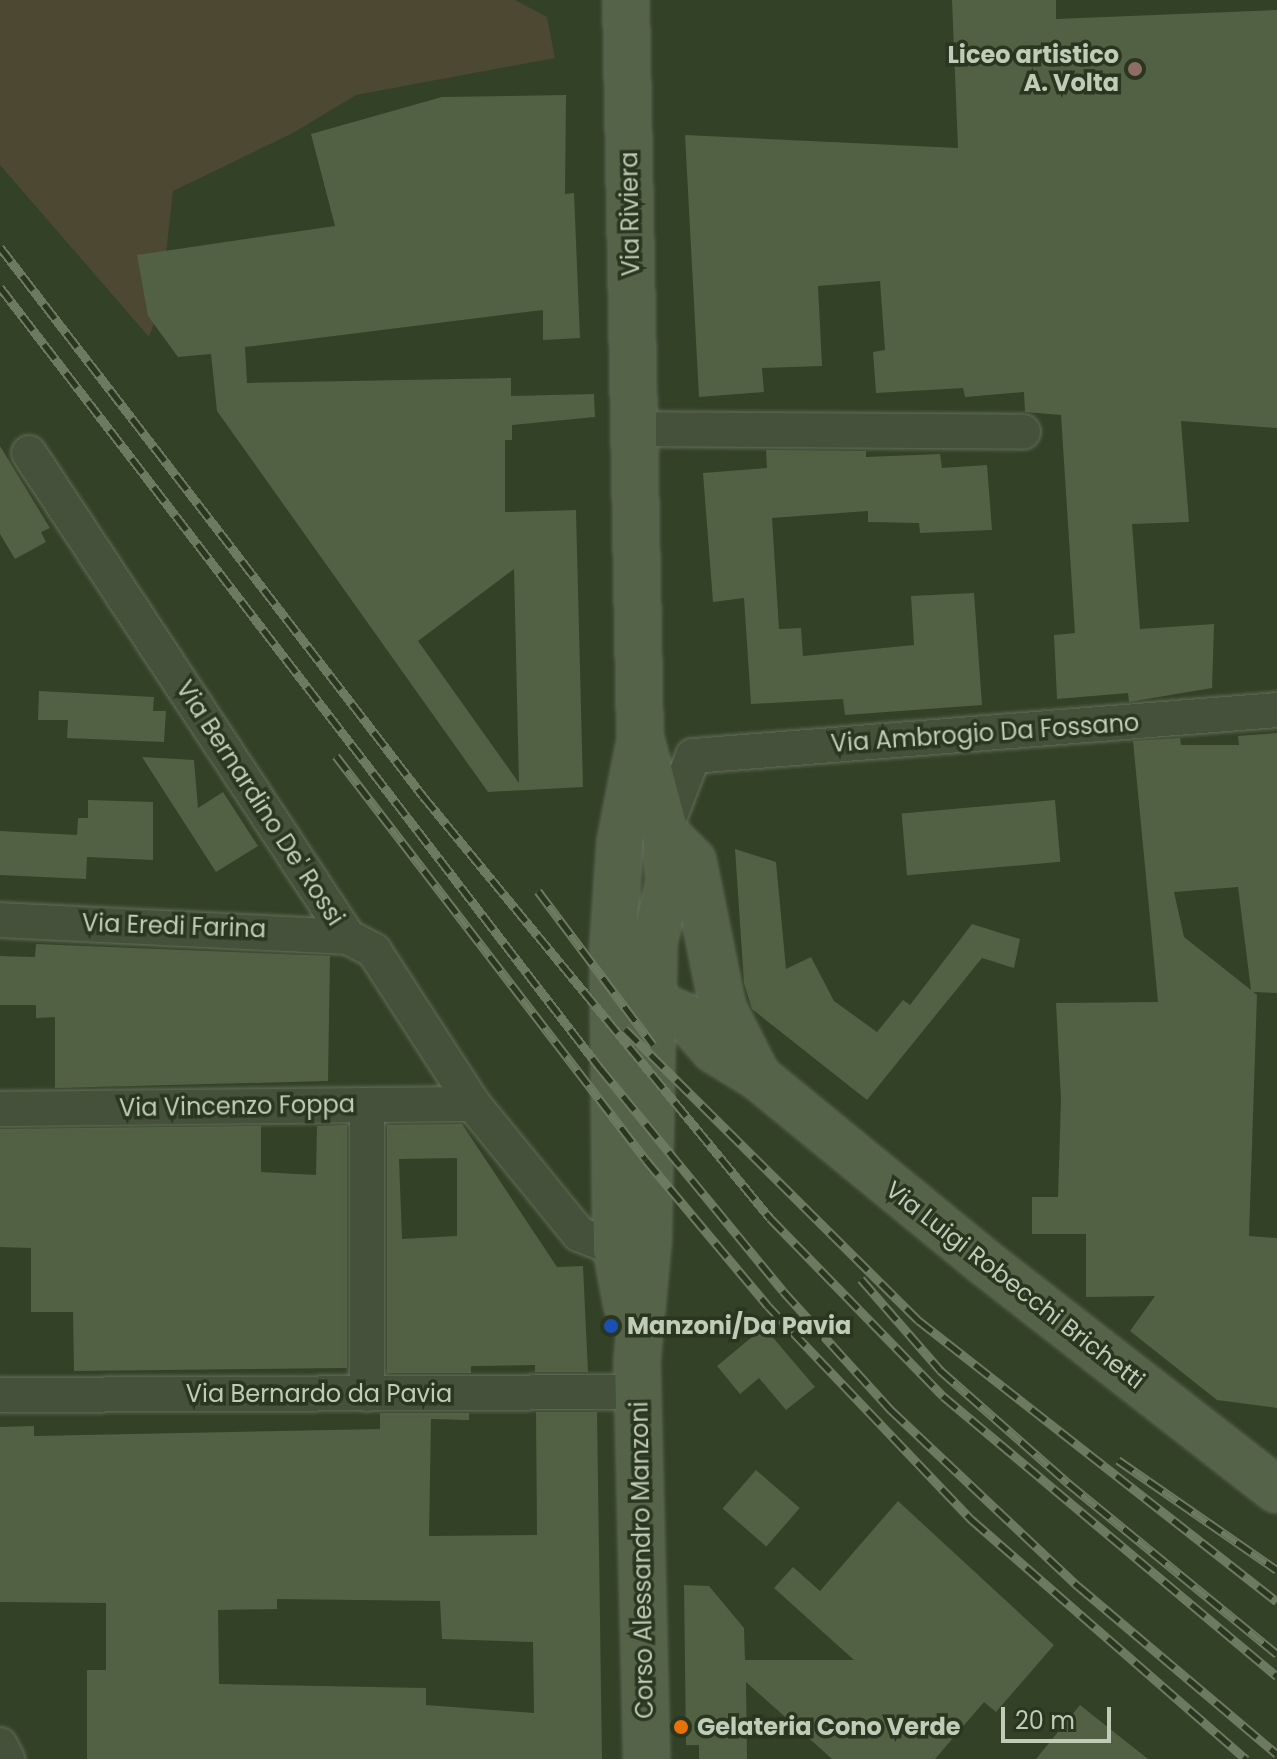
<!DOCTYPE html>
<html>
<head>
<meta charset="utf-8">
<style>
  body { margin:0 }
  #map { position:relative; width:1277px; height:1759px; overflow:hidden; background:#334127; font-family:Poppins,sans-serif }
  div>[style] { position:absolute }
  .green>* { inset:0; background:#4c4832 }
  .building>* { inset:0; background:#526043; transform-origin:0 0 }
  .roads { filter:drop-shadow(0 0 2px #636e59) drop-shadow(0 0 2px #636e59) }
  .street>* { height:34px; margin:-17px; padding:0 17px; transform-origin:17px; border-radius:17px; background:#45513b }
  .secondary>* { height:44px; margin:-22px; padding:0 22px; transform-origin:22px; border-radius:22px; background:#556449 }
  .rail>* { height:9px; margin-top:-4.5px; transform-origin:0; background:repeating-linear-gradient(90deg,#2a3620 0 18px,#6c7a5f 0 36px); box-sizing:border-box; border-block:2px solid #6c7a5f }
  .dots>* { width:22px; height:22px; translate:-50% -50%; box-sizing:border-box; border:4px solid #2a3620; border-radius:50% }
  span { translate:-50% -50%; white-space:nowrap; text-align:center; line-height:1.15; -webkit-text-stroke:7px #2a3620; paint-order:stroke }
  .poi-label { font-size:24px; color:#c0cbb8; font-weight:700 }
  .right { translate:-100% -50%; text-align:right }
  .left { translate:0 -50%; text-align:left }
  .street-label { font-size:24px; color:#c0cbb8 }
  .scale { position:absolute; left:1001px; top:1707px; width:110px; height:36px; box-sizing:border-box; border:4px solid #c0cbb8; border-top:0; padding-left:10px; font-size:24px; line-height:28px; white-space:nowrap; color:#c0cbb8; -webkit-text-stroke:6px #2a3620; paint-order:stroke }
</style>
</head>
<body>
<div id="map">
  <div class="green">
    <div style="clip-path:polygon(0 0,515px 0,547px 17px,555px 58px,356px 95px,293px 133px,173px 191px,160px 307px,149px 337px,0 165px)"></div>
  </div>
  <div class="building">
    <div style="clip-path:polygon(952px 0,1056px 0,1056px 19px,1277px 10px,1277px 428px,1181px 421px,1189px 522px,1132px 524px,1140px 629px,1214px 624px,1212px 688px,1129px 702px,1128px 693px,1057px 699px,1054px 635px,1075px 633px,1061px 415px,1025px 412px,1024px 392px,965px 397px,963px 388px,876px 393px,873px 352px,885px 350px,880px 281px,818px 286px,822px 366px,762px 368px,764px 392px,699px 397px,685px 135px,958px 148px)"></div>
    <div style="clip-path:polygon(evenodd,566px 95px,565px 194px,574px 193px,580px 338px,543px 340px,543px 310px,245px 347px,247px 383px,511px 378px,511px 396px,594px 394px,595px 417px,512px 425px,512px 440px,505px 440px,505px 512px,576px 510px,583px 787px,488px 792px,217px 411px,211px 354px,178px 357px,148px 316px,137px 255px,335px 226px,311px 134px,442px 97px,566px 95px,514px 569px,519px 783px,418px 641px,514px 569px)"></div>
    <div style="clip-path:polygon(0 446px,50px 528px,41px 532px,46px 542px,15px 559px,0 534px)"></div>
    <div style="clip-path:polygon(766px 450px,866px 451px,866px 457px,940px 454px,942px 468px,987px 465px,992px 530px,920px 533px,919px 523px,868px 522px,868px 511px,772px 518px,779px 629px,801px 628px,803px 656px,914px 645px,911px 596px,974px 593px,982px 705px,845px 715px,843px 699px,751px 704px,744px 598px,713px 602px,703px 473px,767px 468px)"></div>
    <div style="clip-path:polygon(39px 691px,154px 697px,153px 711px,166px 711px,164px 742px,67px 738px,68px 720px,38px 720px)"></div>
    <div style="clip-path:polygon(evenodd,1277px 733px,1277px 993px,1253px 992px,1257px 995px,1249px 1236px,1277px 1238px,1277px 1408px,1217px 1400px,1130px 1331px,1155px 1296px,1086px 1297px,1086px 1234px,1032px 1234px,1032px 1197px,1058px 1197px,1061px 1099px,1056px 1003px,1158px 1002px,1133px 741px,1180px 738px,1181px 745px,1239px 745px,1238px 736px,1277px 733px,1238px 887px,1251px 990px,1184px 937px,1174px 892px,1238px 887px)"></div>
    <div style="clip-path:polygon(142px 757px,194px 760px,198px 808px,223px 792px,258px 846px,216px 872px)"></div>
    <div style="clip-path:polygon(88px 800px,153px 802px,153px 860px,87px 857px,86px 879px,0 875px,0 831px,77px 835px,78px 818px,88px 818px)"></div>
    <div style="left:1055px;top:800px;width:62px;height:154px;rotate:85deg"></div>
    <div style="clip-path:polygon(735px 849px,776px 862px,786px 969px,811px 957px,834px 1001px,877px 1032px,903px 1000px,910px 1005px,972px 924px,1020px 939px,1014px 968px,982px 958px,867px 1100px,752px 1009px,744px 983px)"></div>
    <div style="clip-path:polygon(36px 944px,330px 956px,328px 1081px,55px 1088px,55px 1017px,36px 1018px,36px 1005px,0 1005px,0 956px,35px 957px)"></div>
    <div style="clip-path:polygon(evenodd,462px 1124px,557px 1267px,583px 1266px,588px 1372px,535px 1372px,535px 1365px,471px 1366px,471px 1373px,387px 1373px,387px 1125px,462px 1124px,457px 1158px,457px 1236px,402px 1239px,399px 1159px,457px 1158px)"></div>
    <div style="clip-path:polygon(347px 1125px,347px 1368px,74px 1371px,73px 1312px,31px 1312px,31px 1248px,0 1247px,0 1129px,261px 1126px,261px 1172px,316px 1175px,317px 1126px)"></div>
    <div style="clip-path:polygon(764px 1327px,815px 1387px,786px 1410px,759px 1378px,740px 1394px,717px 1366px)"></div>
    <div style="clip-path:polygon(evenodd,536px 1412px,597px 1412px,602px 1759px,87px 1759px,87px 1670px,106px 1670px,106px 1603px,0 1602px,0 1427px,34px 1426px,34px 1436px,380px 1429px,380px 1413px,469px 1413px,469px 1420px,431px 1419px,429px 1536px,537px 1535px,536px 1412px,277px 1599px,440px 1601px,442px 1639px,533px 1642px,534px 1713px,426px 1705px,426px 1688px,219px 1684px,218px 1610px,277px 1609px,277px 1599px)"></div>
    <div style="left:756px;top:1470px;width:58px;height:51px;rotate:41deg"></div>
    <div style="clip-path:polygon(898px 1501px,1054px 1645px,996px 1712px,984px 1702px,935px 1759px,832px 1759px,746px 1682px,747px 1759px,699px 1759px,699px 1745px,686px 1745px,684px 1585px,709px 1586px,744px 1628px,745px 1660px,854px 1660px,774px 1588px,793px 1567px,820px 1591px)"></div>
    <div style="clip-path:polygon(1080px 1705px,1148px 1759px,1036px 1759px)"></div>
  </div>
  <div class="roads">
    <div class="street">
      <div style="left:633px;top:429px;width:390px;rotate:0.4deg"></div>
      <div style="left:29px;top:453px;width:580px;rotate:56.61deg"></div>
      <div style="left:348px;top:937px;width:30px;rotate:28deg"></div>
      <div style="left:374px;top:951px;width:182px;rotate:57.1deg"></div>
      <div style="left:473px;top:1104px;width:168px;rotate:50.8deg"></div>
      <div style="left:579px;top:1234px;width:40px;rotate:22deg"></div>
      <div style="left:616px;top:1249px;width:23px;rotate:-10deg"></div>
      <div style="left:665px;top:829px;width:78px;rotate:-69deg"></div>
      <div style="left:693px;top:756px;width:586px;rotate:-4.5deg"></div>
      <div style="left:0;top:920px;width:348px;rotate:2.8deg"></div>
      <div style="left:367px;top:1105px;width:289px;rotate:90deg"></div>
      <div style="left:0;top:1109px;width:473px;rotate:-0.6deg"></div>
      <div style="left:0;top:1395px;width:637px;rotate:-0.27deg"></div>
      <div style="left:0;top:1745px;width:16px;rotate:63deg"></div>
    </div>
    <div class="secondary">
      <div style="left:626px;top:0;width:736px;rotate:88.91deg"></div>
      <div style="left:640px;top:736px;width:96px;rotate:75deg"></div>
      <div style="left:665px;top:829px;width:54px;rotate:85.8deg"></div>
      <div style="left:669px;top:883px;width:61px;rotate:104.3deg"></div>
      <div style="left:654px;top:942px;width:301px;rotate:91.1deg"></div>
      <div style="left:648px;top:1243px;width:119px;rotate:95.3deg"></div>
      <div style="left:637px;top:1361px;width:398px;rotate:88.6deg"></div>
      <div style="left:673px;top:841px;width:28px;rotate:45deg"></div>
      <div style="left:693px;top:861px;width:150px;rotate:78.5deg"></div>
      <div style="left:723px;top:1008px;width:73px;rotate:63.1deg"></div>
      <div style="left:651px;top:1014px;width:13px;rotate:-39deg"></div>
      <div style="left:661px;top:1006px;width:25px;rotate:23deg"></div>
      <div style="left:684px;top:1016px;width:45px;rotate:48.6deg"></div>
      <div style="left:714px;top:1050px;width:50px;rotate:31.2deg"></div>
      <div style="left:757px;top:1076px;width:298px;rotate:39.3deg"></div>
      <div style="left:988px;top:1265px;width:366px;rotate:37.9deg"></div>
      <div style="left:627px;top:1306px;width:58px;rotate:-100.9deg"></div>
      <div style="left:616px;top:1249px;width:303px;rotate:-90.6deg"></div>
      <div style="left:613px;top:946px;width:103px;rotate:-86.1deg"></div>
      <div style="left:620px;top:843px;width:95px;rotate:-79deg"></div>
    </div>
  </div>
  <div class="rail">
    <div style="left:0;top:247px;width:693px;rotate:52.39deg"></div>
    <div style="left:423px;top:796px;width:546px;rotate:50.57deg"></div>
    <div style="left:770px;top:1218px;width:248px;rotate:45.8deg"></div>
    <div style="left:943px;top:1396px;width:436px;rotate:40deg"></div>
    <div style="left:0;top:287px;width:985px;rotate:52.47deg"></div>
    <div style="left:600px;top:1068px;width:288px;rotate:50.6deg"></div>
    <div style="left:783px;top:1291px;width:161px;rotate:47.8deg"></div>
    <div style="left:891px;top:1410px;width:257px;rotate:43.3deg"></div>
    <div style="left:1078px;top:1586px;width:260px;rotate:40.2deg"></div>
    <div style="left:336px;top:756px;width:509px;rotate:52.5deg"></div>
    <div style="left:646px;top:1160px;width:190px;rotate:50.1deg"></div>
    <div style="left:768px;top:1306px;width:296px;rotate:46.4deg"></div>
    <div style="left:972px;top:1520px;width:364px;rotate:41.1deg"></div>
    <div style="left:538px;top:891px;width:192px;rotate:53.2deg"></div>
    <div style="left:625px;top:1029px;width:413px;rotate:44.8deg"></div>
    <div style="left:918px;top:1320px;width:456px;rotate:38.1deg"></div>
    <div style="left:861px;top:1279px;width:121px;rotate:49deg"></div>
    <div style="left:940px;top:1370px;width:171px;rotate:41.4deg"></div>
    <div style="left:1068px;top:1483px;width:270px;rotate:39.3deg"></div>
    <div style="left:1118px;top:1460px;width:193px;rotate:34.7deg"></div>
  </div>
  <div class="dots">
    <div style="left:1135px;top:69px;background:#8d6e63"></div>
    <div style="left:611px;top:1326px;background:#1a4fb4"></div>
    <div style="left:681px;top:1727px;background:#e8710a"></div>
  </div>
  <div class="poi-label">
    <span class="right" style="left:1119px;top:69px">Liceo artistico<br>A. Volta</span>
    <span class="left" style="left:627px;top:1326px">Manzoni/Da Pavia</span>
    <span class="left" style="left:697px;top:1727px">Gelateria Cono Verde</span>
  </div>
  <div class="street-label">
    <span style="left:630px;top:214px;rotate:-91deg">Via Riviera</span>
    <span style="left:985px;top:733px;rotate:-4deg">Via Ambrogio Da Fossano</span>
    <span style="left:260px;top:803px;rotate:57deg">Via Bernardino De' Rossi</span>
    <span style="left:174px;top:926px;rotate:2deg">Via Eredi Farina</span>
    <span style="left:237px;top:1106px;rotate:-1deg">Via Vincenzo Foppa</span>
    <span style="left:1015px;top:1285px;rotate:38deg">Via Luigi Robecchi Brichetti</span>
    <span style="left:319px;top:1394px">Via Bernardo da Pavia</span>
    <span style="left:642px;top:1560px;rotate:-91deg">Corso Alessandro Manzoni</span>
  </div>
  <div class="scale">20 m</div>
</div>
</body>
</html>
